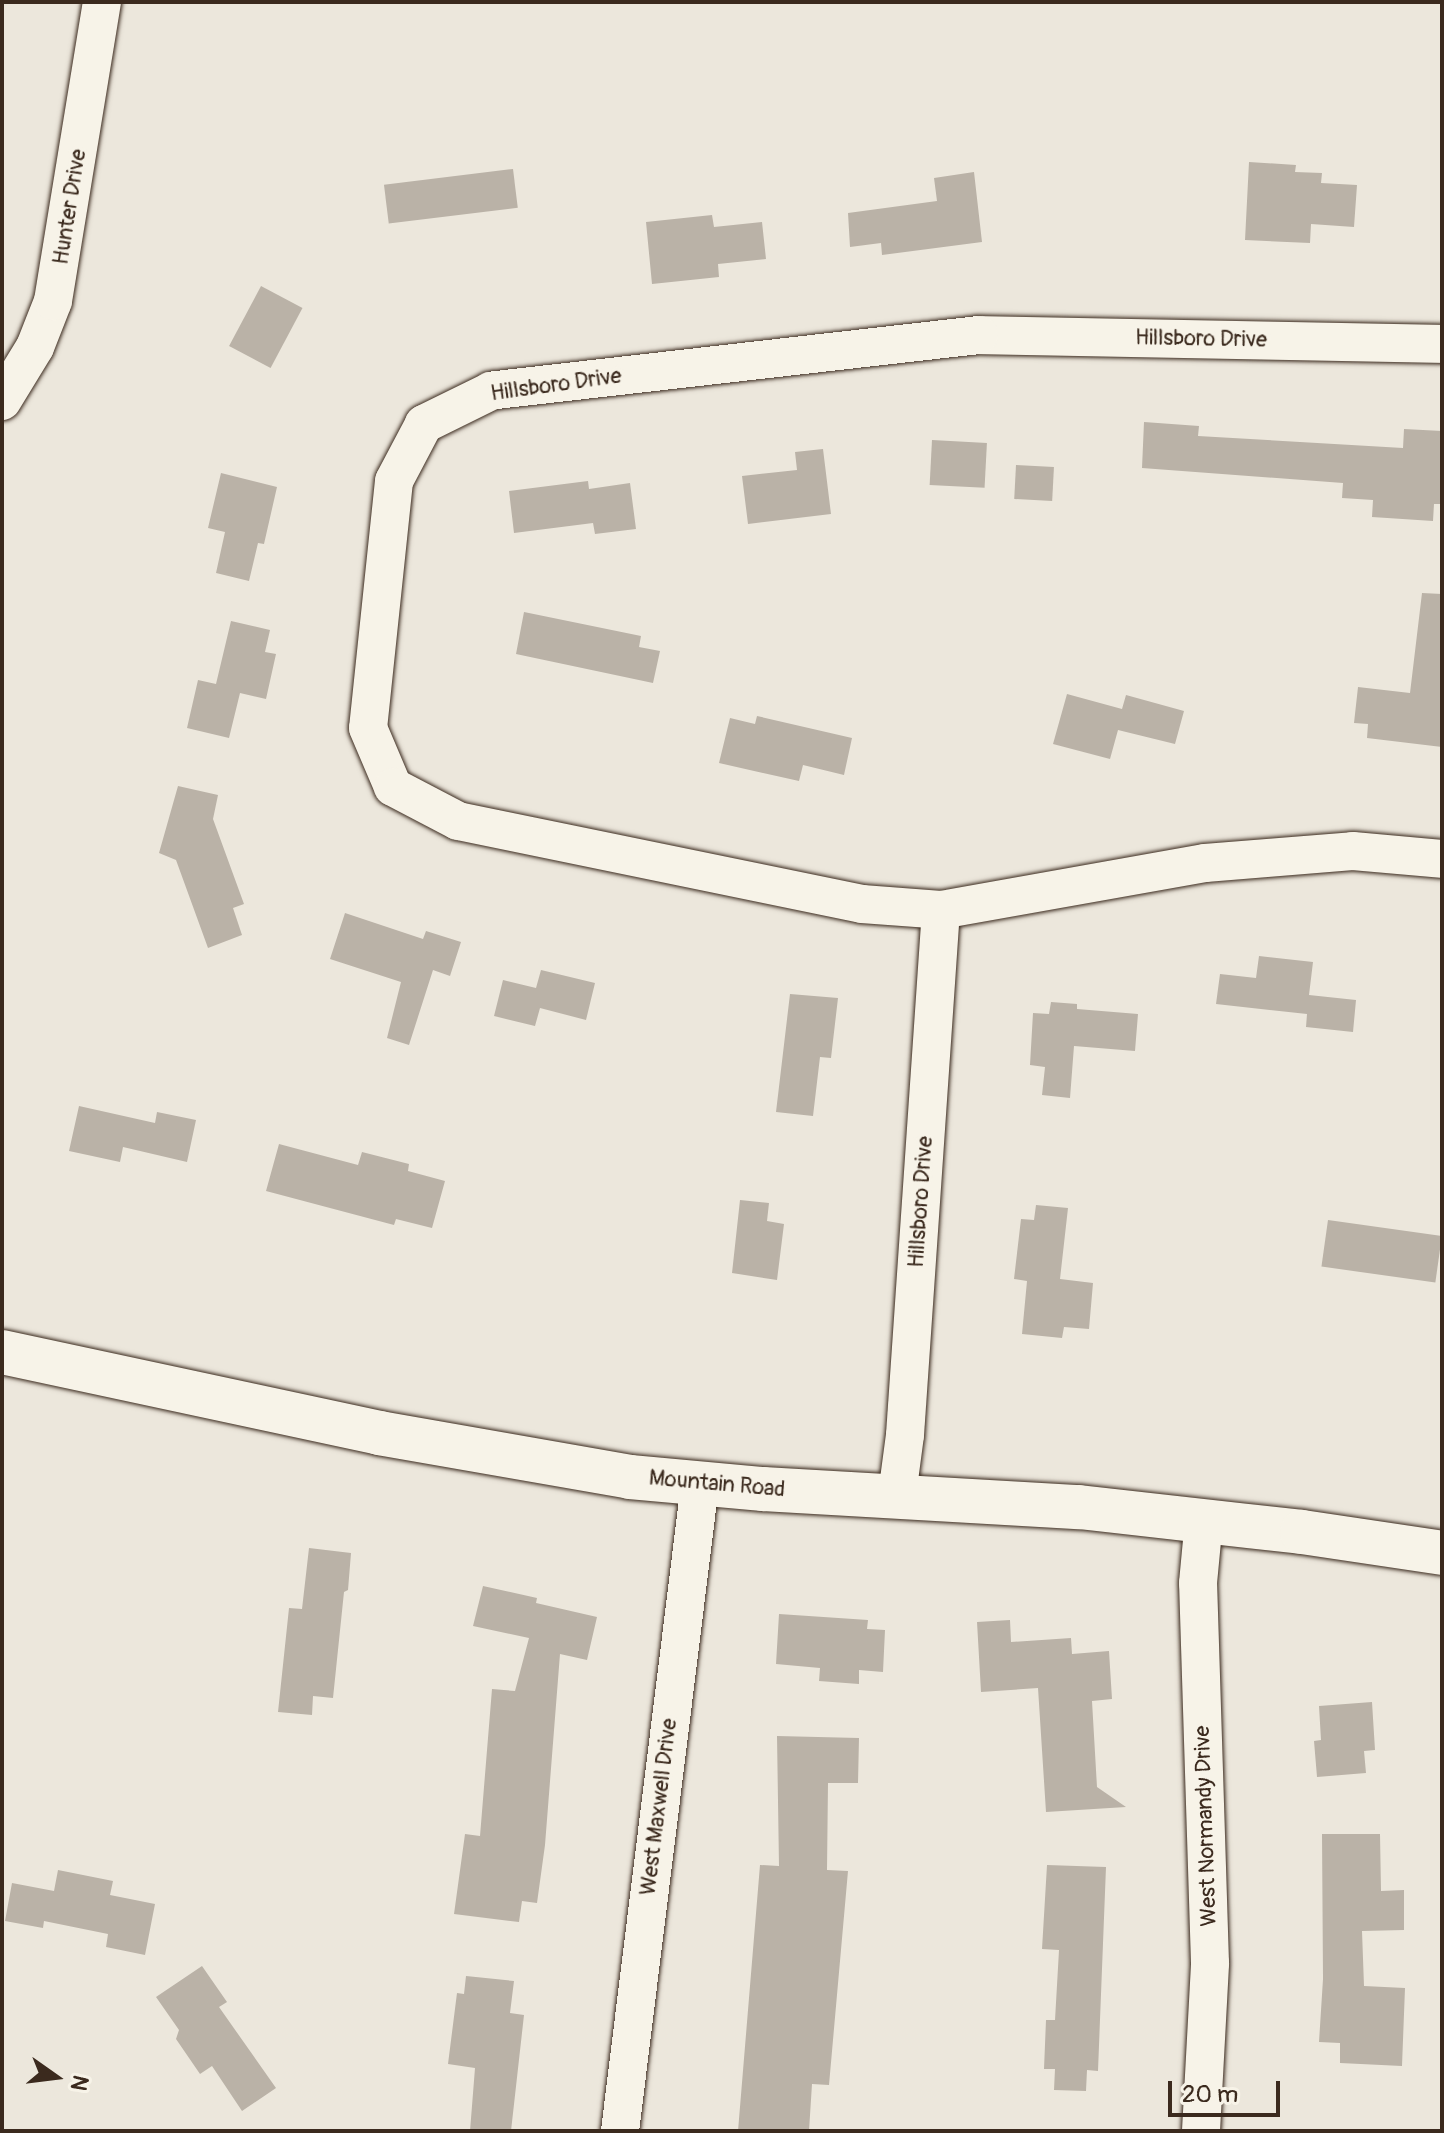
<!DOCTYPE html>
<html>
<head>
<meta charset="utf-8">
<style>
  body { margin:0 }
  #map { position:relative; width:1444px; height:2133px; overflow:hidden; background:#ece7dc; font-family:Pangolin,sans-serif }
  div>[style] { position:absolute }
  .building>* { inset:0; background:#bab2a7; transform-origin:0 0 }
  .roads { filter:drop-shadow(0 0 2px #3b2a1e) drop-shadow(0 0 2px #3b2a1e) }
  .street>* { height:38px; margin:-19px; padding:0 19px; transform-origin:19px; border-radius:19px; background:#f7f3e8 }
  .secondary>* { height:44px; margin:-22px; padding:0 22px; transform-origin:22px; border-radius:22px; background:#f7f3e8 }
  span { translate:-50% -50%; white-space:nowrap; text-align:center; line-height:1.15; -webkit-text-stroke:6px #f7f3e8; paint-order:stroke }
  .street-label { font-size:22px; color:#3b2a1e }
  .frame { position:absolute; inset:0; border:4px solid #3b2a1e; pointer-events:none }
  .north { position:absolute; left:16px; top:2037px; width:80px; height:80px; -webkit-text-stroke:6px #f7f3e8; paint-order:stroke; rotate:104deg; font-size:22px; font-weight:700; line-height:32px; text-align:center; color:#3b2a1e }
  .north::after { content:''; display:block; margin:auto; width:28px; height:36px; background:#3b2a1e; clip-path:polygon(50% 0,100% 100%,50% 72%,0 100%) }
  .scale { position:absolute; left:1168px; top:2081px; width:112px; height:36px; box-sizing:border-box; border:4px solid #3b2a1e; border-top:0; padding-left:10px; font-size:24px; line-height:28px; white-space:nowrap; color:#3b2a1e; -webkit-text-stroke:6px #f7f3e8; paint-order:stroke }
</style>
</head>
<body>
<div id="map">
  <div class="building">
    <div style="clip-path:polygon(1249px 162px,1296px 165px,1295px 172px,1322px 173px,1321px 183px,1357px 185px,1354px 227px,1311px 224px,1310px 243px,1245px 240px)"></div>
    <div style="left:513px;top:169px;width:39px;height:130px;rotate:83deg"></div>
    <div style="clip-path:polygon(974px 172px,982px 242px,882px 255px,881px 243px,850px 247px,848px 213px,937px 201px,934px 178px)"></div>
    <div style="clip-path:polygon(712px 215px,714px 227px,762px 222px,766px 259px,718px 264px,719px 277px,652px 284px,646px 222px)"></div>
    <div style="left:261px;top:286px;width:47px;height:68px;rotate:28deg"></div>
    <div style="clip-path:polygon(1144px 422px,1199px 426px,1198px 436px,1403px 448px,1404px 429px,1442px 431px,1442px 504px,1434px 504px,1433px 521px,1372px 517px,1373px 500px,1342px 498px,1343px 483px,1142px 468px)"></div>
    <div style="left:932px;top:440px;width:55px;height:45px;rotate:3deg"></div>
    <div style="clip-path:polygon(823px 449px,831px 514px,748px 524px,742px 476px,797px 470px,795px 452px)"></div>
    <div style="left:1016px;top:465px;width:38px;height:34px;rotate:3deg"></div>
    <div style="clip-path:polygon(221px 473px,277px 487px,264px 544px,258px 543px,249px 581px,216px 573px,225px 532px,208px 528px)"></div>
    <div style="clip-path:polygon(588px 481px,589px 489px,630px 483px,636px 529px,595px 534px,593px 523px,514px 533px,509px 491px)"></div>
    <div style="clip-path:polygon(1422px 593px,1442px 594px,1442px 747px,1367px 738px,1368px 724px,1354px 723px,1358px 687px,1410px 693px)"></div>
    <div style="clip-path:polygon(524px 612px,641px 636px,639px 647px,660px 651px,653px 683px,516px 654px)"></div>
    <div style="clip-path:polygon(231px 621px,270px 630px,265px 652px,276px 654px,266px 699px,240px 693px,229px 738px,187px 728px,198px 680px,216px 684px)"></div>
    <div style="clip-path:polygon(1067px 694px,1122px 709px,1126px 695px,1184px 711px,1175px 744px,1118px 730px,1110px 759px,1053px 744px)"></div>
    <div style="clip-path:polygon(757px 716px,852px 738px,844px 775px,803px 765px,799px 781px,719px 763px,730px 718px,755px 724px)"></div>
    <div style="clip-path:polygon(178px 786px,218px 795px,213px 819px,244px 904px,233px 908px,242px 935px,208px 948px,176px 860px,159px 853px)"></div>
    <div style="clip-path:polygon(345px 913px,423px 939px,426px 931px,461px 942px,450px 976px,433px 970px,409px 1045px,387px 1038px,401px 982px,330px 959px)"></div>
    <div style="clip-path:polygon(1259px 956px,1313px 962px,1309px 995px,1356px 1000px,1353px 1032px,1306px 1027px,1307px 1014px,1216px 1004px,1220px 974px,1256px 978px)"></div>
    <div style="clip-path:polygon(541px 970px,595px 983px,586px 1020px,540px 1008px,535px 1026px,494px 1016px,503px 980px,536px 988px)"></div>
    <div style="clip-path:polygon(790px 994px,838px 998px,831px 1058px,820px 1057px,813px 1116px,776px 1112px)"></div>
    <div style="clip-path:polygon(1051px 1002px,1077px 1004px,1077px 1009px,1138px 1014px,1135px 1051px,1074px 1046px,1070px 1098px,1042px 1095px,1045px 1067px,1030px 1065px,1033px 1013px,1049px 1014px)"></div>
    <div style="clip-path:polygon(79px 1106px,155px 1123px,157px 1112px,196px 1120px,187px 1162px,123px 1147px,120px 1162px,69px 1151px)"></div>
    <div style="clip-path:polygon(279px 1144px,358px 1165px,362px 1152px,409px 1164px,408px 1171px,445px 1181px,432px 1228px,396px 1219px,394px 1225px,266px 1191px)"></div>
    <div style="clip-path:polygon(740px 1200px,769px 1203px,767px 1221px,784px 1224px,777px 1280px,732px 1273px)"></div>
    <div style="clip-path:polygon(1036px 1205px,1068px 1208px,1060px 1279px,1093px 1283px,1089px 1329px,1064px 1327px,1062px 1338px,1022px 1334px,1027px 1281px,1014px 1279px,1021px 1219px,1034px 1220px)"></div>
    <div style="left:1328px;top:1220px;width:115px;height:47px;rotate:8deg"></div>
    <div style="clip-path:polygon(309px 1548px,351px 1553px,348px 1590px,344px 1592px,333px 1698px,313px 1696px,312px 1715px,278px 1712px,289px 1608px,302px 1609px)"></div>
    <div style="clip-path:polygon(483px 1586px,537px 1598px,536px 1603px,597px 1617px,587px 1660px,560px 1654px,545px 1845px,537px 1903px,522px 1901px,519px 1922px,454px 1914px,465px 1834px,480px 1836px,492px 1689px,515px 1691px,529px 1638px,473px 1626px)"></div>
    <div style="clip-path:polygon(779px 1614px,868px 1620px,867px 1629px,885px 1630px,883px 1672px,859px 1670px,859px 1684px,819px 1681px,820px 1668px,776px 1664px)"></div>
    <div style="clip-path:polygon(1010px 1620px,1011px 1642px,1071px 1638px,1072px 1654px,1109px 1651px,1112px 1699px,1092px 1701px,1097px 1787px,1126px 1807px,1046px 1812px,1038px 1688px,981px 1692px,977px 1622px)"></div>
    <div style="clip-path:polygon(1372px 1702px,1375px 1750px,1364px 1751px,1366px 1773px,1317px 1777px,1314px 1741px,1321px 1740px,1319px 1706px)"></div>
    <div style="clip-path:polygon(777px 1736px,859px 1738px,858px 1783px,828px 1783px,827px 1870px,848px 1871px,829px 2085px,812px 2084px,809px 2131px,738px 2131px,760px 1865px,779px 1866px)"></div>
    <div style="clip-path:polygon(1322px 1834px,1380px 1834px,1381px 1891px,1404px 1890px,1404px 1930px,1362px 1931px,1364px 1986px,1405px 1988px,1402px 2066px,1340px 2063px,1340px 2043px,1319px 2042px,1323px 1979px)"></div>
    <div style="clip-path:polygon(1047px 1865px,1106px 1867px,1098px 2071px,1087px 2070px,1086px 2091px,1054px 2090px,1055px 2069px,1044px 2069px,1046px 2020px,1055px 2020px,1059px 1950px,1042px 1949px)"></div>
    <div style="clip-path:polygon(58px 1870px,113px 1881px,110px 1895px,155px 1904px,145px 1955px,106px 1947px,108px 1934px,44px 1921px,43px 1928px,5px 1921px,12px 1883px,54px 1891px)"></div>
    <div style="clip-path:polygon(202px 1966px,227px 2002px,219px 2007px,276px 2088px,242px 2111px,212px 2066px,200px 2074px,176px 2039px,179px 2030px,156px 1997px)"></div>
    <div style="clip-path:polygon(466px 1976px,514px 1981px,510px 2013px,524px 2015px,511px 2131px,470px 2131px,475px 2068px,448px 2064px,457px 1993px,464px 1994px)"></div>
  </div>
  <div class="roads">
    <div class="street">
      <div style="left:1442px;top:344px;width:463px;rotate:-178.9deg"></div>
      <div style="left:979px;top:335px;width:491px;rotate:173.5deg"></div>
      <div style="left:491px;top:391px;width:75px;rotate:153.8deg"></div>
      <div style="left:424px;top:424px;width:64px;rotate:117.8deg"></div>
      <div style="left:394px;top:481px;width:248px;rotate:96deg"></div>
      <div style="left:368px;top:728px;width:64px;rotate:67deg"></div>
      <div style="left:393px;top:787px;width:73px;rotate:27.6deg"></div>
      <div style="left:458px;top:821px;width:412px;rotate:11.6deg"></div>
      <div style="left:862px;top:904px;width:79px;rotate:4.3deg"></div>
      <div style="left:941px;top:910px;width:268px;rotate:-10.1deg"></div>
      <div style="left:1205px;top:863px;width:148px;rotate:-4.6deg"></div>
      <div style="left:1353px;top:851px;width:89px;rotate:5.1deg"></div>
      <div style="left:2px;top:401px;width:63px;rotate:-58.6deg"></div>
      <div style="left:35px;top:347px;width:49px;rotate:-68.6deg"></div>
      <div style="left:53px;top:301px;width:303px;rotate:-80.7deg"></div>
      <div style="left:897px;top:1495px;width:61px;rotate:-82.4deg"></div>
      <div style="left:905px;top:1435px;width:526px;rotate:-86.08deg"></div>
      <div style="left:620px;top:2131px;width:652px;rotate:-82.95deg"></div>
      <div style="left:1201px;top:2131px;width:168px;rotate:-86.9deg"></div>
      <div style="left:1210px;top:1963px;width:380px;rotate:-91.8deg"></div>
      <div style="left:1198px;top:1583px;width:63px;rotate:-84.6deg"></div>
    </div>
    <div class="secondary">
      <div style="left:2px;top:1352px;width:386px;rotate:12.1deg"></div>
      <div style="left:379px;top:1433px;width:255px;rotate:9.9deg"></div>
      <div style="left:630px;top:1477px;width:134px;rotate:5.2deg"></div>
      <div style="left:763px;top:1489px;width:317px;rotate:3.3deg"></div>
      <div style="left:1079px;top:1507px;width:224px;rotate:6.4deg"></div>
      <div style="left:1302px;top:1532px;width:142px;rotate:8.5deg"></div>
    </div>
  </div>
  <div class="street-label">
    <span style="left:70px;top:207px;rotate:-81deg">Hunter Drive</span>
    <span style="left:1201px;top:339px;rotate:1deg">Hillsboro Drive</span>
    <span style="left:556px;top:385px;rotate:-8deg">Hillsboro Drive</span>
    <span style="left:921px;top:1202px;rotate:-86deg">Hillsboro Drive</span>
    <span style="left:717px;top:1484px;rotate:5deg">Mountain Road</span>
    <span style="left:659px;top:1807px;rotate:-83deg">West Maxwell Drive</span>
    <span style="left:1206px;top:1826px;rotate:-92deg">West Normandy Drive</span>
  </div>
  <div class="frame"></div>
  <div class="north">N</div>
  <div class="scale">20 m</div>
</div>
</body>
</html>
